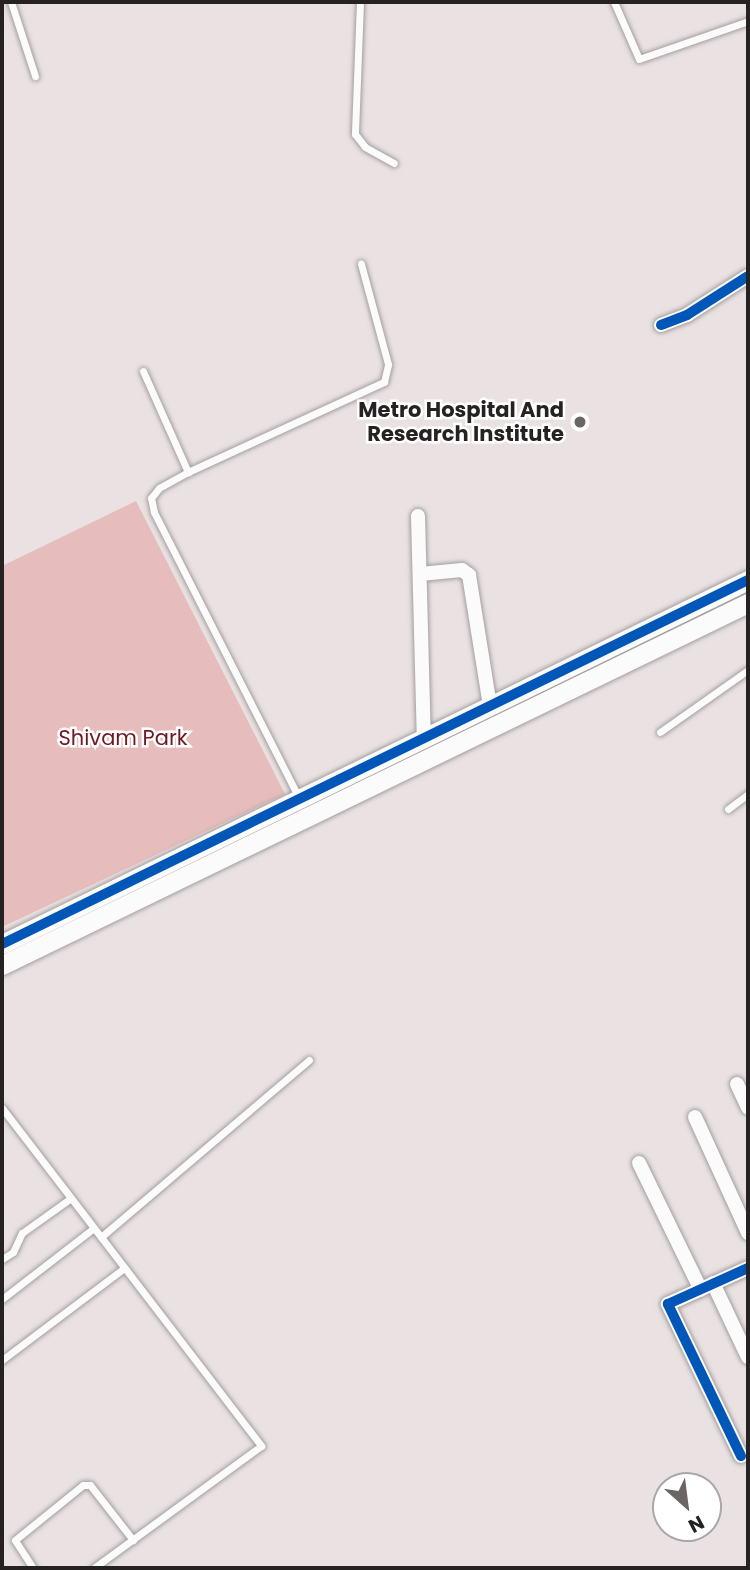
<!DOCTYPE html>
<html>
<head>
<meta charset="utf-8">
<style>
  body { margin:0 }
  #map { position:relative; width:750px; height:1570px; overflow:hidden; background:#eae2e2; font-family:Poppins,sans-serif }
  div>[style] { position:absolute }
  .green>* { inset:0; background:#e7bcbc }
  .roads { filter:drop-shadow(0 0 2px #a49e9e) drop-shadow(0 0 2px #a49e9e) }
  .lane>* { height:7px; margin:-3.5px; padding:0 3.5px; transform-origin:3.5px; border-radius:3.5px; background:#fcfbfb }
  .street>* { height:14px; margin:-7px; padding:0 7px; transform-origin:7px; border-radius:7px; background:#fcfbfb }
  .secondary>* { height:19px; margin:-9.5px; padding:0 9.5px; transform-origin:9.5px; border-radius:9.5px; background:#fcfbfb }
  .cycleway>* { height:10px; margin:-5px; padding:0 5px; transform-origin:5px; border-radius:5px; background:#0057b8 }
  .dots>* { width:19px; height:19px; translate:-50% -50%; box-sizing:border-box; border:4px solid #fff; border-radius:50% }
  span { translate:-50% -50%; white-space:nowrap; text-align:center; line-height:1.15; -webkit-text-stroke:5px #fff; paint-order:stroke }
  .poi-label { font-size:21px; color:#272222; font-weight:700 }
  .right { translate:-100% -50%; text-align:right }
  .park-label { font-size:21px; color:#6e1923 }
  .frame { position:absolute; inset:0; border:4px solid #272222; pointer-events:none }
  .north { position:absolute; left:652px; top:1472px; width:70px; height:70px; box-sizing:border-box; background:#fff; border:2px solid #a9a7a7; border-radius:50%; rotate:152deg; font-size:19px; font-weight:700; line-height:28px; text-align:center; color:#272222 }
  .north::after { content:''; display:block; margin:auto; width:24px; height:32px; background:#6b6565; clip-path:polygon(50% 0,100% 100%,50% 72%,0 100%) }
</style>
</head>
<body>
<div id="map">
  <div class="green">
    <div style="clip-path:polygon(136px 501px,285px 794px,2px 927px,2px 566px)"></div>
  </div>
  <div class="roads">
    <div class="lane">
      <div style="left:11px;top:2px;width:78px;rotate:72deg"></div>
      <div style="left:360px;top:2px;width:132px;rotate:92.2deg"></div>
      <div style="left:355px;top:134px;width:16px;rotate:52deg"></div>
      <div style="left:365px;top:147px;width:33px;rotate:29deg"></div>
      <div style="left:614px;top:2px;width:62px;rotate:66.3deg"></div>
      <div style="left:639px;top:59px;width:115px;rotate:-19.2deg"></div>
      <div style="left:143px;top:371px;width:111px;rotate:66deg"></div>
      <div style="left:660px;top:732px;width:108px;rotate:-35.2deg"></div>
      <div style="left:299px;top:798px;width:321px;rotate:-116.9deg"></div>
      <div style="left:154px;top:512px;width:14px;rotate:-102deg"></div>
      <div style="left:151px;top:498px;width:13px;rotate:-51deg"></div>
      <div style="left:159px;top:488px;width:33px;rotate:-29deg"></div>
      <div style="left:188px;top:472px;width:216px;rotate:-24.7deg"></div>
      <div style="left:384px;top:382px;width:18px;rotate:-77deg"></div>
      <div style="left:388px;top:364px;width:104px;rotate:-105.1deg"></div>
      <div style="left:728px;top:809px;width:25px;rotate:-37deg"></div>
      <div style="left:2px;top:1108px;width:426px;rotate:52.5deg"></div>
      <div style="left:261px;top:1446px;width:207px;rotate:143.9deg"></div>
      <div style="left:101px;top:1237px;width:273px;rotate:-40.4deg"></div>
      <div style="left:2px;top:1259px;width:13px;rotate:-32deg"></div>
      <div style="left:13px;top:1252px;width:21px;rotate:-65deg"></div>
      <div style="left:22px;top:1233px;width:60px;rotate:-35.5deg"></div>
      <div style="left:2px;top:1299px;width:116px;rotate:-37.7deg"></div>
      <div style="left:2px;top:1360px;width:153px;rotate:-37deg"></div>
      <div style="left:33px;top:1568px;width:33px;rotate:-123deg"></div>
      <div style="left:15px;top:1540px;width:87px;rotate:-39deg"></div>
      <div style="left:83px;top:1485px;width:7px"></div>
      <div style="left:90px;top:1485px;width:70px;rotate:52deg"></div>
    </div>
    <div class="street">
      <div style="left:661px;top:325px;width:28px;rotate:-21deg"></div>
      <div style="left:687px;top:315px;width:72px;rotate:-32.6deg"></div>
      <div style="left:418px;top:516px;width:222px;rotate:88.5deg"></div>
      <div style="left:420px;top:574px;width:42px;rotate:-5.4deg"></div>
      <div style="left:462px;top:570px;width:9px;rotate:36deg"></div>
      <div style="left:469px;top:575px;width:133px;rotate:80.9deg"></div>
      <div style="left:737px;top:1084px;width:26px;rotate:65deg"></div>
      <div style="left:695px;top:1117px;width:128px;rotate:65.4deg"></div>
      <div style="left:639px;top:1163px;width:141px;rotate:64deg"></div>
      <div style="left:713px;top:1283px;width:82px;rotate:64.7deg"></div>
      <div style="left:741px;top:1456px;width:169px;rotate:-115.7deg"></div>
      <div style="left:668px;top:1304px;width:88px;rotate:-24.2deg"></div>
    </div>
    <div class="secondary">
      <div style="left:2px;top:944px;width:830px;rotate:-26.01deg"></div>
      <div style="left:2px;top:965px;width:829px;rotate:-25.89deg"></div>
    </div>
  </div>
  <div class="cycleway">
    <div style="left:661px;top:325px;width:28px;rotate:-21deg"></div>
    <div style="left:687px;top:315px;width:72px;rotate:-32.6deg"></div>
    <div style="left:2px;top:944px;width:830px;rotate:-26.01deg"></div>
    <div style="left:741px;top:1456px;width:169px;rotate:-115.7deg"></div>
    <div style="left:668px;top:1304px;width:88px;rotate:-24.2deg"></div>
  </div>
  <div class="dots">
    <div style="left:580px;top:422px;background:#6b6565"></div>
  </div>
  <div class="poi-label">
    <span class="right" style="left:564px;top:422px">Metro Hospital And<br>Research Institute</span>
  </div>
  <div class="park-label">
    <span style="left:123px;top:738px">Shivam Park</span>
  </div>
  <div class="frame"></div>
  <div class="north">N</div>
</div>
</body>
</html>
